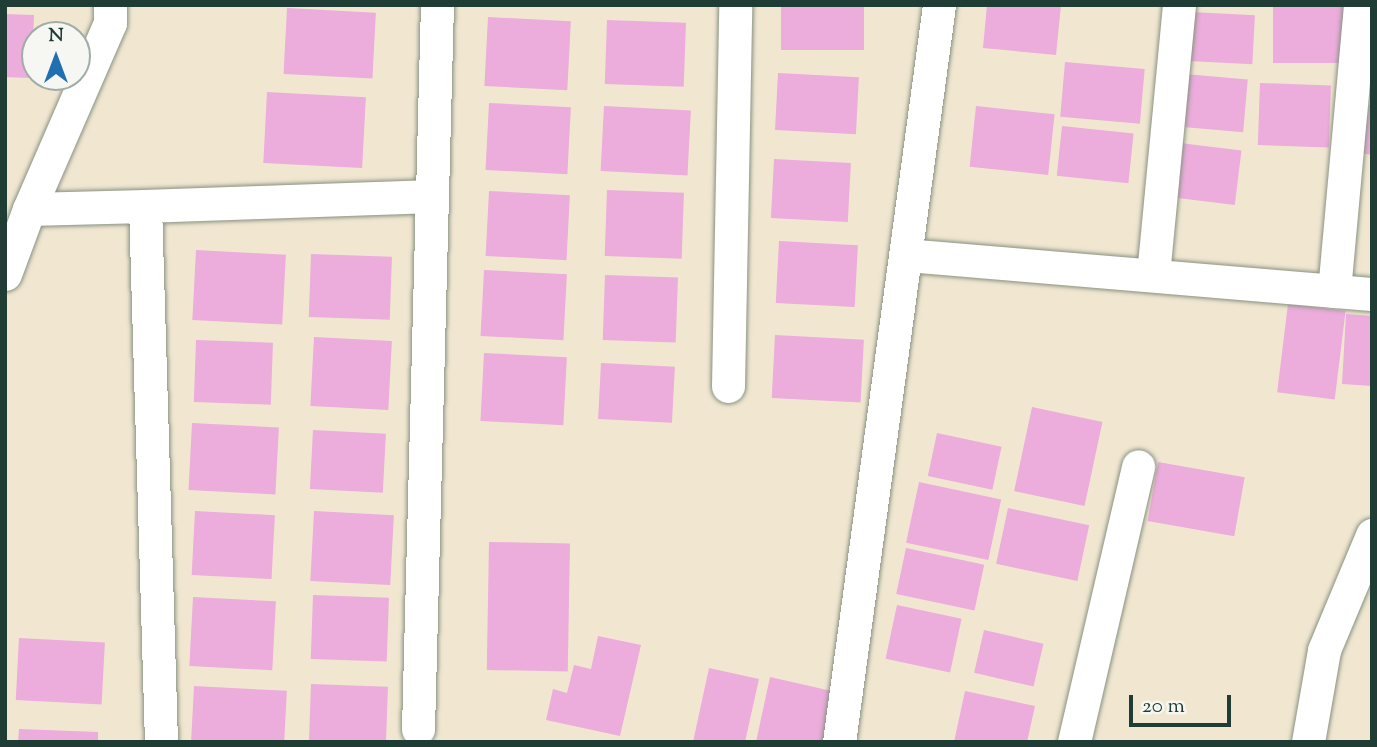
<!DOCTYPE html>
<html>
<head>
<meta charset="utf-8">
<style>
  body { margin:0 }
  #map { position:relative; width:1377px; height:747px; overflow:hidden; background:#f1e7d1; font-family:"Sorts Mill Goudy",serif }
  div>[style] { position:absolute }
  .building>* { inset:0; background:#ecacdc; transform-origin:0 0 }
  .roads { filter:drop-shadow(0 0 2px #889282) drop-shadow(0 0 2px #889282) }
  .minor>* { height:33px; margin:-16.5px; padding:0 16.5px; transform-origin:16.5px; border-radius:16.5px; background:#fff }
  span { translate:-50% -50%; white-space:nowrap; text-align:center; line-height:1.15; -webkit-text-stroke:5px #f6f6f2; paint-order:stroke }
  .frame { position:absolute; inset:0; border:7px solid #1f3d34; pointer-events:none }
  .north { position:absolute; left:21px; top:21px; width:70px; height:70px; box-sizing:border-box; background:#f6f6f2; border:2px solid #a0aca6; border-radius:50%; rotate:0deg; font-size:19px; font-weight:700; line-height:28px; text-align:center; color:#1f3d34 }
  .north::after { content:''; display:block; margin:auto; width:24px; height:32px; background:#1f6fb2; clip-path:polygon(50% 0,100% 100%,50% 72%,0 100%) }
  .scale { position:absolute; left:1129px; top:695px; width:102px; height:32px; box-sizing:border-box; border:4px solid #1f3d34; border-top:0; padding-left:9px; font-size:21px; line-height:24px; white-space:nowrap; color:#1f3d34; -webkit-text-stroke:5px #f6f6f2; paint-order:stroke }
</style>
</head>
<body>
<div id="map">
  <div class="building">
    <div style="left:781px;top:5px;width:83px;height:45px"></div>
    <div style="clip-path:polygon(987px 5px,1061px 5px,1056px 55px,983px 48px)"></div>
    <div style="left:1273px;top:5px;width:70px;height:58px"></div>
    <div style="left:287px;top:8px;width:89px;height:66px;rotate:3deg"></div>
    <div style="left:1191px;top:12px;width:64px;height:49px;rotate:3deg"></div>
    <div style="left:5px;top:14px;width:29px;height:63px;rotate:2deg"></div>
    <div style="left:488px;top:17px;width:83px;height:69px;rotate:3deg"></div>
    <div style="left:607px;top:20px;width:79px;height:64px;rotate:2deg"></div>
    <div style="left:1065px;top:62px;width:80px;height:55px;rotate:5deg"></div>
    <div style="left:778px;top:73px;width:81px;height:57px;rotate:3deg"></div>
    <div style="left:1185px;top:74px;width:63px;height:53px;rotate:5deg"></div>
    <div style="left:1260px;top:83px;width:71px;height:62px;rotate:2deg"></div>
    <div style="left:267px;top:92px;width:99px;height:71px;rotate:3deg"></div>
    <div style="left:489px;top:103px;width:82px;height:67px;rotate:3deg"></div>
    <div style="clip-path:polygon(1369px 105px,1372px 105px,1372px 155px,1361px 153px)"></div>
    <div style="left:604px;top:106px;width:87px;height:65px;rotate:3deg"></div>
    <div style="left:976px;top:106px;width:79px;height:61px;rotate:6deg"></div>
    <div style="left:1062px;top:126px;width:72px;height:50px;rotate:6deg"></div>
    <div style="left:1172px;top:142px;width:70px;height:55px;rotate:7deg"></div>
    <div style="left:774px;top:159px;width:77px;height:59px;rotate:3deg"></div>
    <div style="left:607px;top:190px;width:77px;height:66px;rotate:2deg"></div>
    <div style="left:489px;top:191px;width:81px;height:65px;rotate:3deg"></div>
    <div style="left:779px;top:241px;width:79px;height:62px;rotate:3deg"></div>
    <div style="left:196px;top:250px;width:90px;height:70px;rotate:3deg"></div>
    <div style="left:311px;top:254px;width:81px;height:63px;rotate:2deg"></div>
    <div style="left:484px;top:270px;width:83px;height:66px;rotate:3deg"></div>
    <div style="left:605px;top:275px;width:73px;height:65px;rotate:2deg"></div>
    <div style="left:1288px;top:304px;width:58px;height:89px;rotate:7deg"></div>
    <div style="clip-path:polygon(1346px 314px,1372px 316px,1372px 386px,1342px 384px)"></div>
    <div style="left:775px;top:335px;width:89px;height:63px;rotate:3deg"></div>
    <div style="left:314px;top:337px;width:78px;height:69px;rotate:3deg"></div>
    <div style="left:196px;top:340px;width:77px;height:62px;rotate:2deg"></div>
    <div style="left:484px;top:353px;width:83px;height:68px;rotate:3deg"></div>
    <div style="left:601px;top:363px;width:74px;height:56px;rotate:3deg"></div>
    <div style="left:1032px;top:407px;width:72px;height:86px;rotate:12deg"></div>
    <div style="left:192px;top:423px;width:87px;height:67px;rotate:3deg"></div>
    <div style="left:313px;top:430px;width:73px;height:59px;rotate:3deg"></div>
    <div style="left:937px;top:433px;width:66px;height:44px;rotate:12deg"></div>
    <div style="left:1158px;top:462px;width:88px;height:60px;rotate:10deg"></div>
    <div style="left:919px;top:482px;width:84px;height:62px;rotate:12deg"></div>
    <div style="left:1008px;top:508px;width:83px;height:57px;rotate:12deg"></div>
    <div style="left:195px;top:511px;width:80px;height:64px;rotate:3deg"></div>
    <div style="left:314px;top:511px;width:80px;height:70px;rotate:3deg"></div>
    <div style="left:489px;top:542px;width:81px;height:128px;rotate:1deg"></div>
    <div style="left:906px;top:548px;width:80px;height:47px;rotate:12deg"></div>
    <div style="left:313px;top:595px;width:76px;height:64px;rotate:2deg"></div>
    <div style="left:193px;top:597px;width:83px;height:69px;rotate:3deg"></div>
    <div style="left:897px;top:605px;width:66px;height:55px;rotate:12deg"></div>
    <div style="left:984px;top:630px;width:61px;height:44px;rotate:13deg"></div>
    <div style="clip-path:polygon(598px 636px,641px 645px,620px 736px,546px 720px,553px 689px,567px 693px,574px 665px,591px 669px)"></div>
    <div style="left:19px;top:638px;width:86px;height:62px;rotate:3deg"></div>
    <div style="clip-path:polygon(709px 668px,759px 679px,745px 742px,693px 742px)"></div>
    <div style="clip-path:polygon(770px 677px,836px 692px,825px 742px,756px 742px)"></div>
    <div style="left:311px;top:684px;width:77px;height:57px;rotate:2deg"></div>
    <div style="left:194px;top:686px;width:93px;height:56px;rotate:3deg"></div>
    <div style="clip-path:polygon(965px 691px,1035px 706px,1027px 742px,954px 742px)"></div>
    <div style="clip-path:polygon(19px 729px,98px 732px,98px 742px,18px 742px)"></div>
  </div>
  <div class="roads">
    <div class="minor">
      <div style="left:29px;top:209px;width:203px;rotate:-66.5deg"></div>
      <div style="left:110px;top:23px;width:18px;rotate:-90deg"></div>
      <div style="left:906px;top:255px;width:468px;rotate:4.8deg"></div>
      <div style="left:5px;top:274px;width:69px;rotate:-69.7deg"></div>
      <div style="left:29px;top:209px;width:116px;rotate:-1.5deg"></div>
      <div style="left:1153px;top:275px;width:271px;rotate:-84.5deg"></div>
      <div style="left:1334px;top:291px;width:287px;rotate:-84.8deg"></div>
      <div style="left:728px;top:386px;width:381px;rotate:-88.9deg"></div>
      <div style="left:418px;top:729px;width:724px;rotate:-88.5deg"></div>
      <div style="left:161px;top:742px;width:536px;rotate:-91.71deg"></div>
      <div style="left:145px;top:206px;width:287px;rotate:-2deg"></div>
      <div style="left:839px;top:742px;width:744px;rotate:-82.27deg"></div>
      <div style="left:1074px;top:742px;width:283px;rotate:-76.9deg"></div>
      <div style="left:1308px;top:742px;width:93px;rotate:-80.1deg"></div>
      <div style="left:1324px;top:650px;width:125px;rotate:-67.3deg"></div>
    </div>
  </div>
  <div class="frame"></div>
  <div class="north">N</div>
  <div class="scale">20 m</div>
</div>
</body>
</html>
